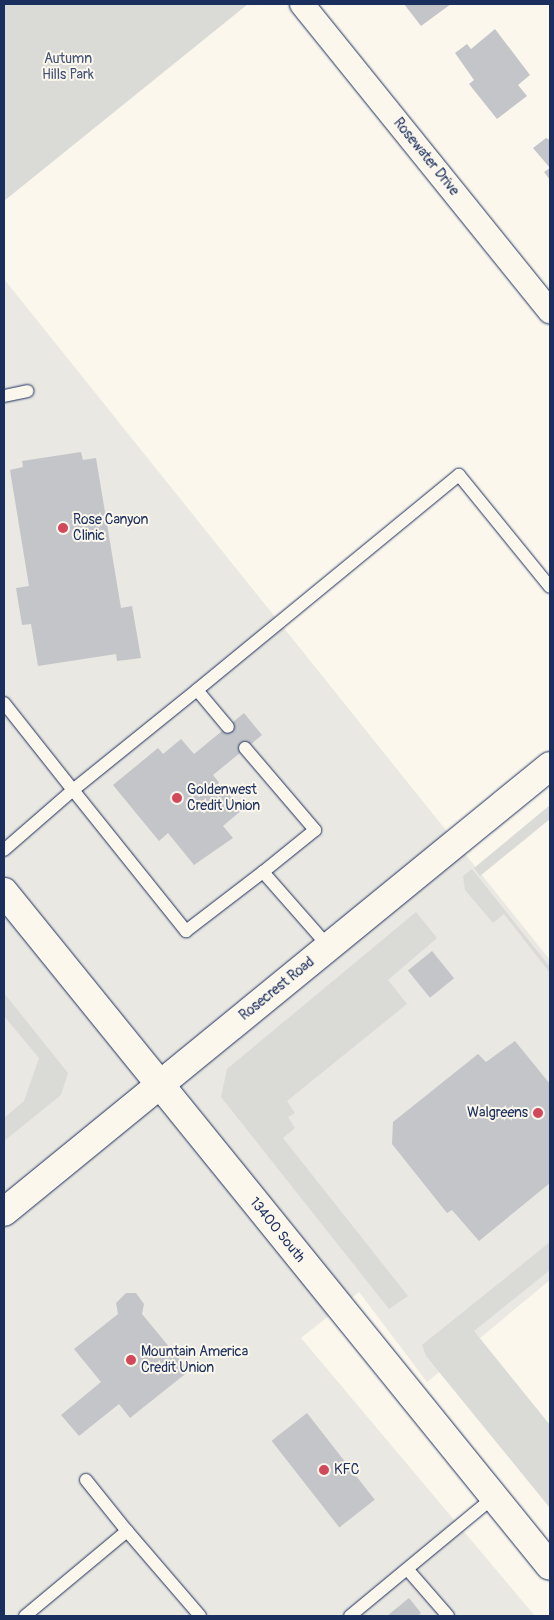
<!DOCTYPE html>
<html>
<head>
<meta charset="utf-8">
<style>
  body { margin:0 }
  #map { position:relative; width:554px; height:1620px; overflow:hidden; background:#fbf7ec; font-family:Pangolin,sans-serif }
  div>[style] { position:absolute }
  .built>* { inset:0; background:#eae8e2 }
  .green>* { inset:0; background:#dadad7 }
  .building>* { inset:0; background:#c3c5c9; transform-origin:0 0 }
  .roads { filter:drop-shadow(0 0 1px #1b2f5e) drop-shadow(0 0 1px #1b2f5e) }
  .lane>* { height:12px; margin:-6px; padding:0 6px; transform-origin:6px; border-radius:6px; background:#fbf7ec }
  .street>* { height:24px; margin:-12px; padding:0 12px; transform-origin:12px; border-radius:12px; background:#fbf7ec }
  .secondary>* { height:28px; margin:-14px; padding:0 14px; transform-origin:14px; border-radius:14px; background:#fbf7ec }
  .dots>* { width:14px; height:14px; translate:-50% -50%; box-sizing:border-box; border:2px solid #fbf7ec; border-radius:50% }
  span { translate:-50% -50%; white-space:nowrap; text-align:center; line-height:1.15; -webkit-text-stroke:4px #fbf7ec; paint-order:stroke }
  .park-label { font-size:14px; color:#415176 }
  .street-label { font-size:14px; color:#1b2f5e }
  .poi-label { font-size:14px; color:#1b2f5e }
  .left { translate:0 -50%; text-align:left }
  .right { translate:-100% -50%; text-align:right }
  .frame { position:absolute; inset:0; border:5px solid #1b2f5e; pointer-events:none }
</style>
</head>
<body>
<div id="map">
  <div class="built">
    <div style="clip-path:polygon(4px 279px,550px 960px,550px 1280px,427px 1382px,359px 1292px,301px 1338px,535px 1616px,4px 1616px)"></div>
  </div>
  <div class="green">
    <div style="clip-path:polygon(4px 4px,248px 4px,4px 201px)"></div>
    <div style="clip-path:polygon(550px 805px,550px 819px,480px 876px,474px 868px)"></div>
    <div style="clip-path:polygon(472px 869px,550px 967px,550px 973px,504px 914px,493px 923px,465px 890px,463px 876px)"></div>
    <div style="clip-path:polygon(416px 912px,437px 938px,388px 980px,407px 1004px,287px 1101px,295px 1113px,288px 1117px,295px 1128px,283px 1138px,408px 1296px,389px 1309px,221px 1097px,227px 1069px)"></div>
    <div style="clip-path:polygon(4px 993px,68px 1073px,61px 1095px,4px 1141px,4px 1118px,24px 1101px,39px 1058px,4px 1016px)"></div>
    <div style="clip-path:polygon(550px 1242px,550px 1270px,474px 1331px,550px 1425px,550px 1508px,426px 1356px,422px 1345px)"></div>
  </div>
  <div class="building">
    <div style="clip-path:polygon(404px 4px,451px 4px,421px 26px)"></div>
    <div style="clip-path:polygon(495px 29px,530px 75px,518px 85px,527px 96px,497px 119px,469px 84px,474px 80px,455px 53px,467px 44px,471px 49px)"></div>
    <div style="clip-path:polygon(546px 138px,550px 140px,550px 180px,544px 172px,550px 168px,533px 148px)"></div>
    <div style="clip-path:polygon(81px 452px,83px 460px,96px 458px,121px 608px,132px 606px,141px 658px,117px 661px,116px 654px,38px 666px,31px 624px,22px 625px,16px 588px,29px 586px,10px 470px,23px 467px,22px 461px)"></div>
    <div style="clip-path:polygon(244px 713px,262px 735px,213px 775px,242px 810px,223px 826px,233px 838px,194px 865px,168px 833px,159px 841px,113px 785px,158px 748px,163px 754px,181px 739px,194px 754px)"></div>
    <div style="left:432px;top:951px;width:35px;height:31px;rotate:51deg"></div>
    <div style="clip-path:polygon(515px 1041px,550px 1084px,550px 1183px,479px 1241px,452px 1210px,447px 1213px,392px 1144px,393px 1122px,478px 1054px,486px 1062px)"></div>
    <div style="clip-path:polygon(126px 1293px,136px 1293px,144px 1304px,142px 1314px,189px 1371px,130px 1418px,119px 1404px,79px 1436px,61px 1415px,101px 1382px,74px 1349px,118px 1314px,116px 1303px)"></div>
    <div style="left:307px;top:1413px;width:110px;height:45px;rotate:52deg"></div>
    <div style="clip-path:polygon(409px 1598px,421px 1613px,418px 1616px,387px 1616px)"></div>
  </div>
  <div class="roads">
    <div class="lane">
      <div style="left:4px;top:396px;width:24px;rotate:-12deg"></div>
      <div style="left:197px;top:690px;width:339px;rotate:-39.4deg"></div>
      <div style="left:459px;top:475px;width:144px;rotate:50.9deg"></div>
      <div style="left:4px;top:703px;width:111px;rotate:51.6deg"></div>
      <div style="left:73px;top:790px;width:159px;rotate:-38.9deg"></div>
      <div style="left:197px;top:690px;width:48px;rotate:50deg"></div>
      <div style="left:245px;top:748px;width:108px;rotate:49.5deg"></div>
      <div style="left:315px;top:830px;width:67px;rotate:141.1deg"></div>
      <div style="left:4px;top:850px;width:91px;rotate:-41deg"></div>
      <div style="left:73px;top:790px;width:181px;rotate:51.3deg"></div>
      <div style="left:186px;top:931px;width:97px;rotate:-37.5deg"></div>
      <div style="left:263px;top:872px;width:100px;rotate:48.7deg"></div>
      <div style="left:86px;top:1480px;width:65px;rotate:51.2deg"></div>
      <div style="left:408px;top:1570px;width:61px;rotate:49deg"></div>
      <div style="left:25px;top:1616px;width:133px;rotate:-39.8deg"></div>
      <div style="left:127px;top:1531px;width:112px;rotate:49.3deg"></div>
      <div style="left:350px;top:1616px;width:187px;rotate:-39.6deg"></div>
    </div>
    <div class="street">
      <div style="left:302px;top:4px;width:395px;rotate:51.1deg"></div>
    </div>
    <div class="secondary">
      <div style="left:4px;top:892px;width:867px;rotate:50.99deg"></div>
      <div style="left:4px;top:1212px;width:705px;rotate:-39.24deg"></div>
    </div>
  </div>
  <div class="dots">
    <div style="left:63px;top:528px;background:#d1495b"></div>
    <div style="left:177px;top:798px;background:#d1495b"></div>
    <div style="left:538px;top:1113px;background:#d1495b"></div>
    <div style="left:131px;top:1360px;background:#d1495b"></div>
    <div style="left:324px;top:1470px;background:#d1495b"></div>
  </div>
  <div class="park-label">
    <span style="left:68px;top:67px">Autumn<br>Hills Park</span>
  </div>
  <div class="street-label">
    <span style="left:426px;top:157px;rotate:51deg">Rosewater Drive</span>
    <span style="left:277px;top:989px;rotate:-39deg">Rosecrest Road</span>
    <span style="left:277px;top:1230px;rotate:51deg">13400 South</span>
  </div>
  <div class="poi-label">
    <span class="left" style="left:73px;top:528px">Rose Canyon<br>Clinic</span>
    <span class="left" style="left:187px;top:798px">Goldenwest<br>Credit Union</span>
    <span class="right" style="left:528px;top:1113px">Walgreens</span>
    <span class="left" style="left:141px;top:1360px">Mountain America<br>Credit Union</span>
    <span class="left" style="left:334px;top:1470px">KFC</span>
  </div>
  <div class="frame"></div>
</div>
</body>
</html>
